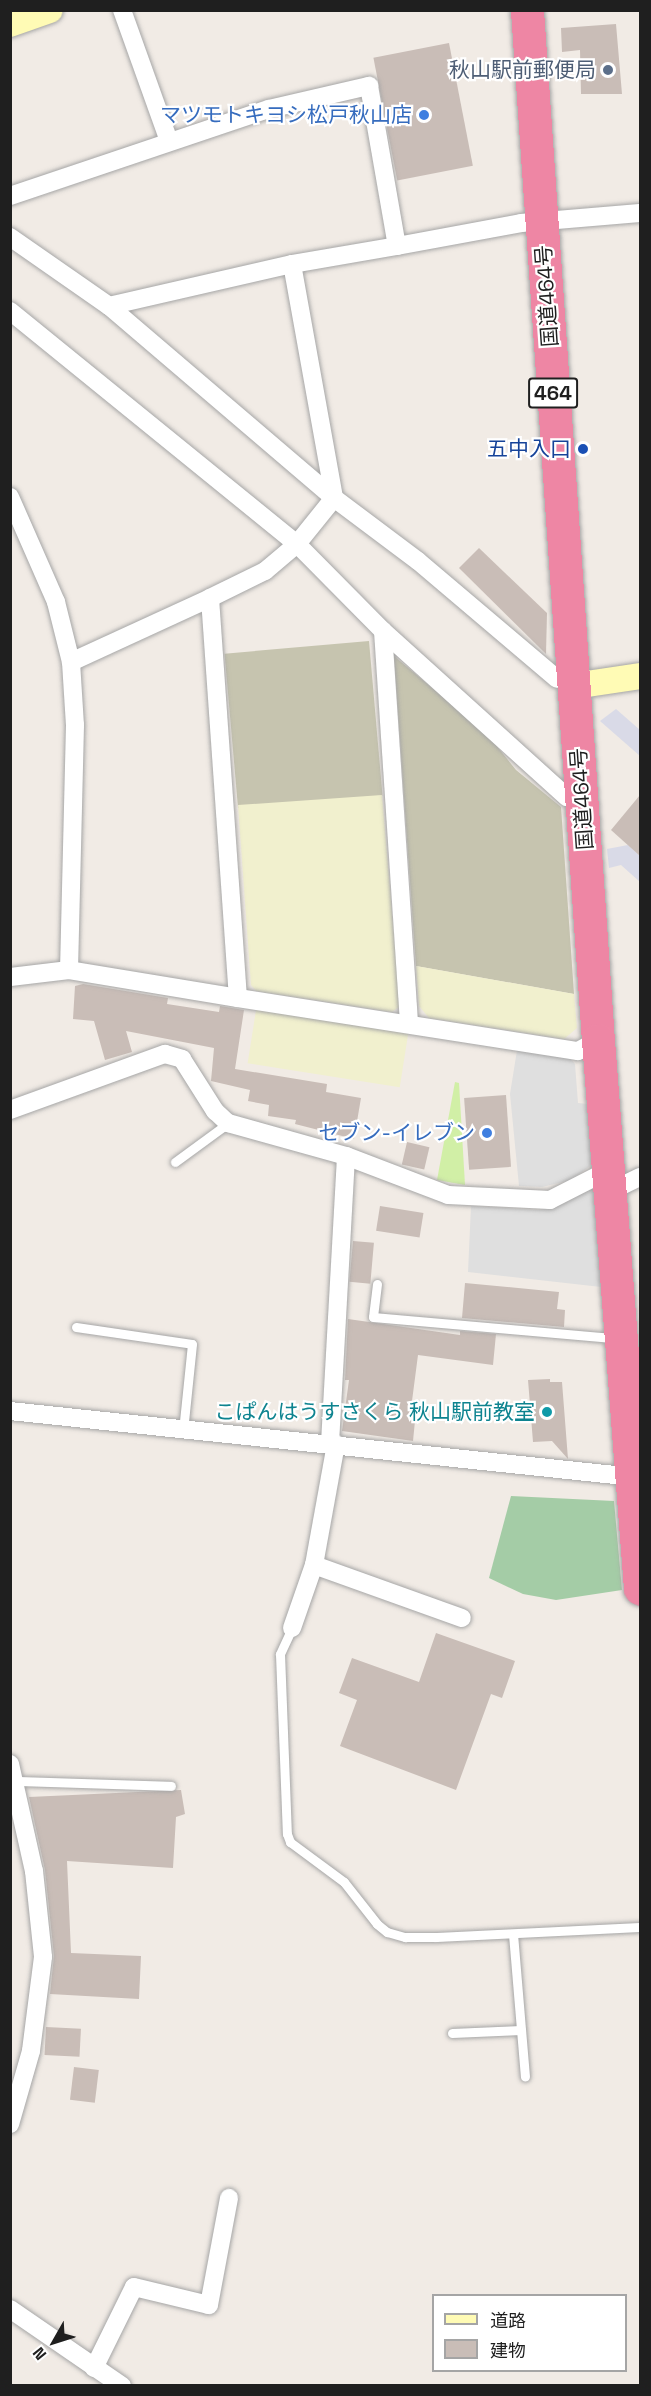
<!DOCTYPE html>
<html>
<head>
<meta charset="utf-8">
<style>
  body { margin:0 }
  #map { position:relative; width:651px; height:2396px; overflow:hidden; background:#f1ebe5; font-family:"Space Grotesk","Noto Sans JP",sans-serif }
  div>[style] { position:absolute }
  .construction>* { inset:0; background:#c6c4af; transform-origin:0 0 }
  .farmland>* { inset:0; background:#f1f0ce; transform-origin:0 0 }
  .grass>* { inset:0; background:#d1efa6 }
  .cemetery>* { inset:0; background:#a4cca6 }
  .parking>* { inset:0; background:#dfdfdf }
  .plaza>* { inset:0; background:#d9dae7 }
  .building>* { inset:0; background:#c9bdb7; transform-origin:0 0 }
  .roads { filter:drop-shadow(0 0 2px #a6a6a6) drop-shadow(0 0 2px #a6a6a6) }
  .lane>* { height:9px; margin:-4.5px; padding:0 4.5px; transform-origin:4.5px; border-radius:4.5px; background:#fff }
  .street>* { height:18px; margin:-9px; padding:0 9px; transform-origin:9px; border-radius:9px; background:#fff }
  .secondary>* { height:26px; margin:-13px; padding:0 13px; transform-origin:13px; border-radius:13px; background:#fffbb5 }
  .highway>* { height:33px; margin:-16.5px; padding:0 16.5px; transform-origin:16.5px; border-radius:16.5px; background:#ee86a4 }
  .dots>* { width:16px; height:16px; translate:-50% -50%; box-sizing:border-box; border:3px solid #fff; border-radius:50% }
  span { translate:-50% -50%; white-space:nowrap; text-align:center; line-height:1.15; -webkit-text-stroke:4.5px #fff; paint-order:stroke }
  .shield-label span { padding:2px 4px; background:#fff; border:2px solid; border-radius:4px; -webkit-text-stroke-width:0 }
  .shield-label { font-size:20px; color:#1f1f1f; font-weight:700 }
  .service-label { font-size:21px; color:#4e5e75 }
  .right { translate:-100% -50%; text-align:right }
  .shop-label { font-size:21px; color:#366cbe }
  .street-label { font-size:21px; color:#1f1f1f }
  .transit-label { font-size:21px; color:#164399 }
  .culture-label { font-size:21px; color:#0d838f }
  .frame { position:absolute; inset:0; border:12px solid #1f1f1f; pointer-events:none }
  .legend { position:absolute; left:432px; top:2294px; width:195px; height:78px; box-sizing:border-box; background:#fff; border:2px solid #a5a5a5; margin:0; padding:8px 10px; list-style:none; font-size:18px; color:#1f1f1f }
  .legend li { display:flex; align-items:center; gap:12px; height:30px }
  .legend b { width:30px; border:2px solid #a5a5a5 }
  .north { position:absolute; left:24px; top:2312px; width:60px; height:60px; -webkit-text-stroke:4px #fff; paint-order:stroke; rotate:231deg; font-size:16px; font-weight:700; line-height:24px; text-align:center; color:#1f1f1f }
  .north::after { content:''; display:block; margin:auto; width:21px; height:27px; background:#1f1f1f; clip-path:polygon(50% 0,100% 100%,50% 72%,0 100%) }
</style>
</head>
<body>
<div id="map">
  <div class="construction">
    <div style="left:369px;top:641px;width:155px;height:145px;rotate:85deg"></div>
    <div style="clip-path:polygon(394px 656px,487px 734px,516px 770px,561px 807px,574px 994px,416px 966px)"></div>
  </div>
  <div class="farmland">
    <div style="clip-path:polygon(382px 795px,400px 1006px,392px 1012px,256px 991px,251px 985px,238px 805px)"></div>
    <div style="clip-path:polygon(416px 966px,574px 994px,577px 1028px,564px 1039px,429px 1018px,419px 1006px)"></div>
    <div style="left:257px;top:1004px;width:154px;height:60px;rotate:9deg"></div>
  </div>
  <div class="grass">
    <div style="clip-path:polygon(455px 1082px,459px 1083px,465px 1185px,437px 1180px)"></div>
  </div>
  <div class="cemetery">
    <div style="clip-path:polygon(511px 1496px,614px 1501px,622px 1590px,556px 1600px,523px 1594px,489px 1578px)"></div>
  </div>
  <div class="parking">
    <div style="clip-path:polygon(518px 1044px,566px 1054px,575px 1064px,578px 1103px,588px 1104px,594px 1163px,571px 1180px,542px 1187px,519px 1186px,510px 1094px)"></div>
    <div style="clip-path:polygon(595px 1187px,601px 1287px,468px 1272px,471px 1206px,538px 1210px,555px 1207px)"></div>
  </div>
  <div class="plaza">
    <div style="clip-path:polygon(616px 709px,640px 730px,640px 756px,600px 721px)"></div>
    <div style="clip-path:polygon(628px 845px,640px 856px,640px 882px,621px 865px,609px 868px,607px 849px)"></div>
  </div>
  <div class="building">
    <div style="clip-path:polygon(616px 24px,622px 94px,581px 94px,580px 50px,562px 52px,561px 28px)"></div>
    <div style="left:449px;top:43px;width:125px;height:77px;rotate:79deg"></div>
    <div style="clip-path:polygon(479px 548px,547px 613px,546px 654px,459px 568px)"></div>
    <div style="clip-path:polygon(640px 795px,640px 856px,611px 830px)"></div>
    <div style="clip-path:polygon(83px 984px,168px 998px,167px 1004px,219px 1012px,220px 1006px,244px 1010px,235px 1069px,327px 1084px,326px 1092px,361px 1098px,354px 1139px,295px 1124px,296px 1120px,268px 1116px,269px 1105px,248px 1101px,250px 1090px,211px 1081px,214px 1048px,126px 1031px,132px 1052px,105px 1060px,94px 1021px,73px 1019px,75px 986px)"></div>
    <div style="left:506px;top:1095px;width:72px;height:42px;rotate:86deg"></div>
    <div style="left:407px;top:1142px;width:23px;height:23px;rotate:13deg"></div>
    <div style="left:380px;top:1206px;width:44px;height:25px;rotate:9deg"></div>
    <div style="left:353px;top:1241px;width:21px;height:41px;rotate:5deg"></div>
    <div style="clip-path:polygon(465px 1283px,559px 1292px,557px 1309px,565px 1310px,564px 1327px,462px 1318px)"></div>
    <div style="clip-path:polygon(348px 1319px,460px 1335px,460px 1331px,496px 1334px,493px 1365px,418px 1355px,412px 1401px,417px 1401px,413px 1441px,342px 1431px,349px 1380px,345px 1380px)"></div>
    <div style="clip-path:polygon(550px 1379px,550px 1382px,562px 1382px,568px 1459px,552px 1441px,533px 1442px,528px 1380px)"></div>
    <div style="clip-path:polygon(436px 1633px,515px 1661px,502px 1698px,491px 1694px,456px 1790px,340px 1746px,357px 1700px,339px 1693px,352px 1658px,419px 1682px)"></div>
    <div style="clip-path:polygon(181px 1790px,185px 1814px,176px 1817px,173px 1868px,67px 1861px,71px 1953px,141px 1956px,139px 1999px,50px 1994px,54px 1956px,45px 1870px,29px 1797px)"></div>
    <div style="left:46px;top:2027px;width:35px;height:28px;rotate:3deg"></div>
    <div style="left:74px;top:2067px;width:25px;height:33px;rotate:7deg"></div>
  </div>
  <div class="roads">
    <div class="lane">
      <div style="left:175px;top:1162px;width:66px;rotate:-36.3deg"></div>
      <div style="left:377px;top:1284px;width:33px;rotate:97deg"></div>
      <div style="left:373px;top:1317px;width:243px;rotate:5deg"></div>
      <div style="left:76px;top:1327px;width:117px;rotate:8.3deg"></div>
      <div style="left:192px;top:1344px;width:87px;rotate:95.9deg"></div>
      <div style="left:292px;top:1628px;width:29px;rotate:115deg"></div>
      <div style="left:280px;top:1654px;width:180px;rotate:87.8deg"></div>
      <div style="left:287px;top:1834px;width:9px;rotate:69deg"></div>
      <div style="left:290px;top:1842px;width:67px;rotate:36.5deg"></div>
      <div style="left:344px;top:1882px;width:53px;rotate:51.8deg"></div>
      <div style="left:377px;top:1924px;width:13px;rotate:39deg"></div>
      <div style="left:387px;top:1932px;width:19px;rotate:16deg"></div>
      <div style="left:405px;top:1937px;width:31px"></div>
      <div style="left:436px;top:1937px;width:204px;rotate:-2.8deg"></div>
      <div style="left:15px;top:1781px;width:156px;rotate:1.8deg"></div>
      <div style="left:513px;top:1934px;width:143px;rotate:85.2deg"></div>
      <div style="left:452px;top:2033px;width:69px;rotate:-2.5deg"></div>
    </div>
    <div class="street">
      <div style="left:122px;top:10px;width:139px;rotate:70.3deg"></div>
      <div style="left:10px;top:196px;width:273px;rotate:-18.6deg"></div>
      <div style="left:269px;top:109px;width:103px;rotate:-13deg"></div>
      <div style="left:369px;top:86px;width:162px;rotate:80.1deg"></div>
      <div style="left:397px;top:246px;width:107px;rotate:170.3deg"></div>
      <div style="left:292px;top:264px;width:188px;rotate:167.1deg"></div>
      <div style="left:109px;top:306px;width:121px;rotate:-145.1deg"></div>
      <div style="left:397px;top:246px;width:126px;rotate:-10.5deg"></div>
      <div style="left:521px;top:223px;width:119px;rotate:-4.8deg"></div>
      <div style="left:292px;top:264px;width:238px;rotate:79.8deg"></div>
      <div style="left:334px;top:498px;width:59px;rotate:128.8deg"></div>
      <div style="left:297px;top:544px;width:122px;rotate:45.3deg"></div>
      <div style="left:383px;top:631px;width:393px;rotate:86.2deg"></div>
      <div style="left:109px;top:306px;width:296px;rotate:40.5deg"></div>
      <div style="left:334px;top:498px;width:105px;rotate:36.9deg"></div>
      <div style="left:418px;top:561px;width:182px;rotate:40.3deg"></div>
      <div style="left:10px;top:311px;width:370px;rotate:39.1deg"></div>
      <div style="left:297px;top:544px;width:42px;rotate:139.8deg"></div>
      <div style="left:265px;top:571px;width:61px;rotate:153.9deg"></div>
      <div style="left:210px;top:598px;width:401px;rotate:86deg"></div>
      <div style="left:238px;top:998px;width:171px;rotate:-170.6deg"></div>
      <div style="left:69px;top:970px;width:59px;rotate:173.2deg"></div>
      <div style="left:10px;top:497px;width:115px;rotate:66.3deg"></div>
      <div style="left:56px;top:602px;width:62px;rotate:76deg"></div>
      <div style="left:71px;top:662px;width:63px;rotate:86.4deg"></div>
      <div style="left:75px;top:725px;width:245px;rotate:91.4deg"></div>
      <div style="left:383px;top:631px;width:248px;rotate:42.1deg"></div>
      <div style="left:71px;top:662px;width:153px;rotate:-24.7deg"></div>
      <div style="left:238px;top:998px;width:344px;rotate:8.9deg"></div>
      <div style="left:578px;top:1051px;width:23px;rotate:-29deg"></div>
      <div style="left:10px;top:1110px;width:165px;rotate:-19.9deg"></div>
      <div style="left:165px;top:1054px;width:18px;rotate:16deg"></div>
      <div style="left:182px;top:1059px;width:62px;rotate:57.6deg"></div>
      <div style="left:215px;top:1111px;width:18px;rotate:43deg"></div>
      <div style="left:228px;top:1123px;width:123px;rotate:15.6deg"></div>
      <div style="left:346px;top:1156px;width:109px;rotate:20.9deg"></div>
      <div style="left:448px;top:1195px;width:102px;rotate:2.8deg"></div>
      <div style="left:550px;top:1200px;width:66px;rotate:-27deg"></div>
      <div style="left:611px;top:1191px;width:32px;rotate:-26deg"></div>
      <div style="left:10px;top:1411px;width:627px;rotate:6.04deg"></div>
      <div style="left:330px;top:1443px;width:287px;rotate:-86.8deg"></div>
      <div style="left:314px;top:1565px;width:157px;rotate:19.7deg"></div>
      <div style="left:292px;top:1628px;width:67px;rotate:-70.8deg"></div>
      <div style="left:314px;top:1565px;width:123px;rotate:-79.7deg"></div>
      <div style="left:10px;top:1764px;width:110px;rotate:77.4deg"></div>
      <div style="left:34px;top:1871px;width:86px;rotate:84deg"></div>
      <div style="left:43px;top:1957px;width:95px;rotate:97.3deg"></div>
      <div style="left:31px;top:2051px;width:76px;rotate:106deg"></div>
      <div style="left:10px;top:2309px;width:136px;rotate:34.5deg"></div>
      <div style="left:94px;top:2368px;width:90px;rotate:-63.7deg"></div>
      <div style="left:134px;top:2287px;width:77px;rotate:13.5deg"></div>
      <div style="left:209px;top:2305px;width:109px;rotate:-79.4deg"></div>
    </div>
    <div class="secondary">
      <div style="left:10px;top:24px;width:42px;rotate:-19.3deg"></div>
      <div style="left:574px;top:686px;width:67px;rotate:-8.6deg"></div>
    </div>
    <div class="highway">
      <div style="left:527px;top:10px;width:1032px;rotate:86.06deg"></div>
      <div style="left:598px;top:1040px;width:550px;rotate:85.62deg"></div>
    </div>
  </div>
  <div class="dots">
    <div style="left:608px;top:70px;background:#5c6f8a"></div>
    <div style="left:424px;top:115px;background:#3f7fe0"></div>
    <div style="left:583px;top:449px;background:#1a4fb4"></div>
    <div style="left:487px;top:1133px;background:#3f7fe0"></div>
    <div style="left:547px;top:1412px;background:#0f9aa8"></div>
  </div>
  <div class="shield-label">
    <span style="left:553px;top:393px">464</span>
  </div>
  <div class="service-label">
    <span class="right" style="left:596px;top:70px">秋山駅前郵便局</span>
  </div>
  <div class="shop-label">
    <span class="right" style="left:412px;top:115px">マツモトキヨシ松戸秋山店</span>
    <span class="right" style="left:475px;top:1133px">セブン-イレブン</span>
  </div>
  <div class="street-label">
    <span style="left:547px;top:296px;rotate:-94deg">国道464号</span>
    <span style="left:582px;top:799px;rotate:-94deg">国道464号</span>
  </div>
  <div class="transit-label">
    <span class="right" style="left:571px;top:449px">五中入口</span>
  </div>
  <div class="culture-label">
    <span class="right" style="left:535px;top:1412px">こぱんはうすさくら 秋山駅前教室</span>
  </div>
  <div class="frame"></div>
  <ul class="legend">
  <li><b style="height:8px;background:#fffbb5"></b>道路</li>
  <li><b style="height:16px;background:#c9bdb7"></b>建物</li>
  </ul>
  <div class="north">N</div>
</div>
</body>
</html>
